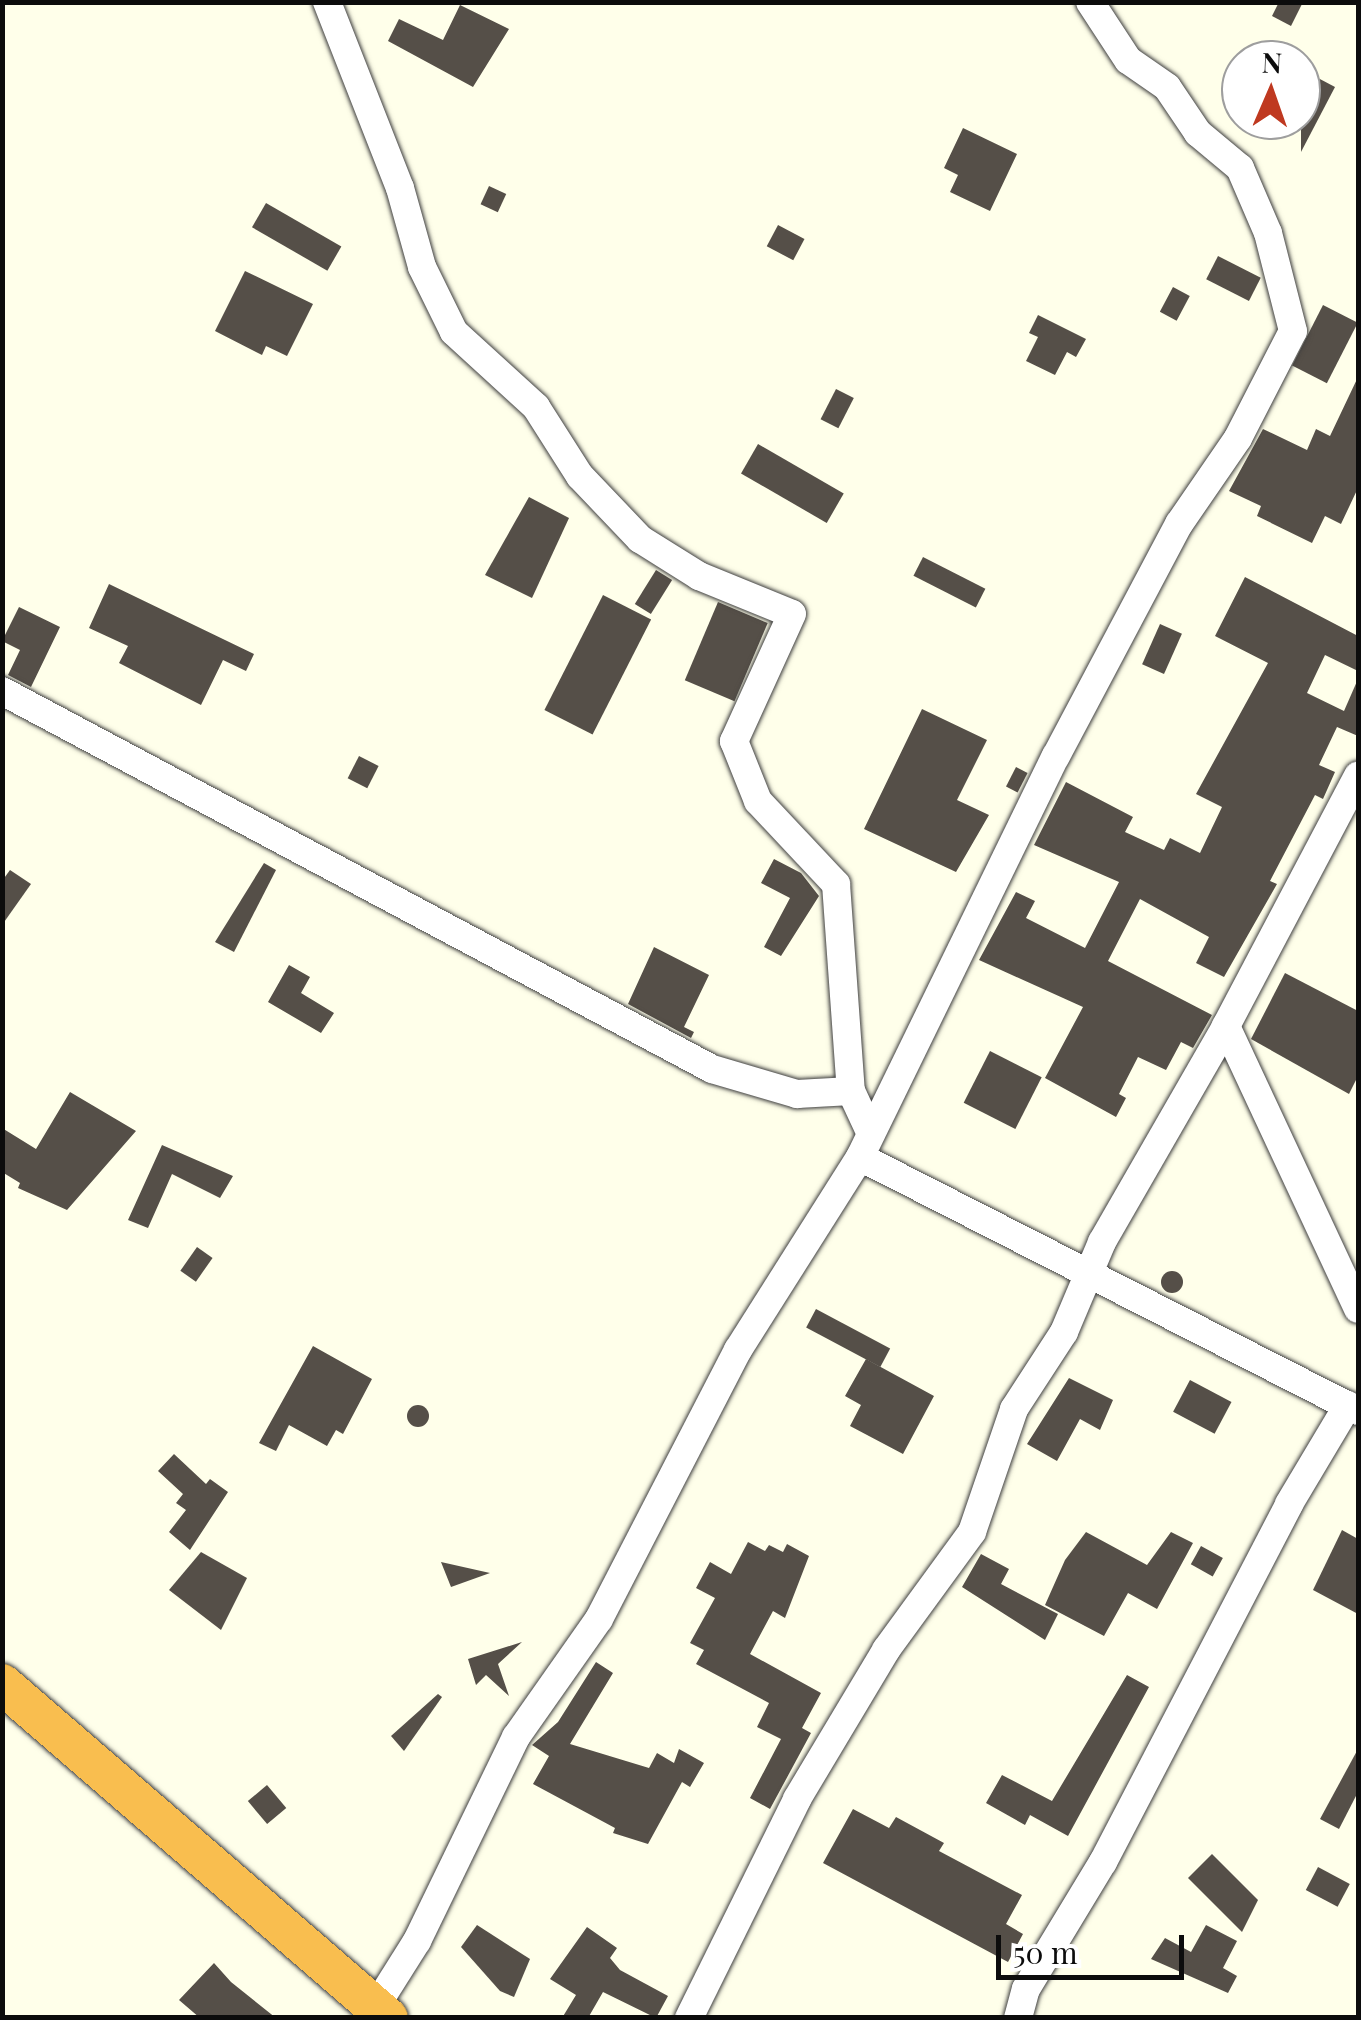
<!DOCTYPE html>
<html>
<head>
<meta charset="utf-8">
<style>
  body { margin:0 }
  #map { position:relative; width:1361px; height:2020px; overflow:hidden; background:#ffffea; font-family:"Playfair Display",serif }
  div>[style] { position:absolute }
  .building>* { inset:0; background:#554f48; transform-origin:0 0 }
  .round { border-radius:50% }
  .roads { filter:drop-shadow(0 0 2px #3f3f3f) drop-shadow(0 0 2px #3f3f3f) }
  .minor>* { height:28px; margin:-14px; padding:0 14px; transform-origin:14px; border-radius:14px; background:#fff }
  .highway>* { height:40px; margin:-20px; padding:0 20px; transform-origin:20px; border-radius:20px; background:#f9be4f }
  span { translate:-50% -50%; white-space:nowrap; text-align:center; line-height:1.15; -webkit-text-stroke:10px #fff; paint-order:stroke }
  .frame { position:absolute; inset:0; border:5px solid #0c0c0c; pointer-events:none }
  .north { position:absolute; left:1221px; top:40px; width:100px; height:100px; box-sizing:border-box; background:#fff; border:2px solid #9e9e9e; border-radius:50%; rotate:2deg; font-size:28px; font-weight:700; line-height:40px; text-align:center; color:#0c0c0c }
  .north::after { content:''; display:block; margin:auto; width:35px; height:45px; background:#bf3920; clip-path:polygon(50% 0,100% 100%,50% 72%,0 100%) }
  .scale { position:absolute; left:996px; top:1935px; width:188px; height:45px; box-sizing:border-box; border:5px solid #0c0c0c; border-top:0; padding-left:12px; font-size:30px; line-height:35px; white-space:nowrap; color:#0c0c0c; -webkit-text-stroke:8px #fff; paint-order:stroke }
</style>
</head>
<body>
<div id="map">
  <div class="building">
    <div style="clip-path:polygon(1279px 2px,1303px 2px,1291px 26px,1272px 16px)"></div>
    <div style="clip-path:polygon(460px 5px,509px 29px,473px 87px,388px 41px,399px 19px,443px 40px)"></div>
    <div style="clip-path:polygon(1301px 69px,1335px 87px,1301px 152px)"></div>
    <div style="clip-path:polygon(963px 128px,1017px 154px,990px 211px,950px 192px,958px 175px,944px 168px)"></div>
    <div style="left:489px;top:186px;width:19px;height:20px;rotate:25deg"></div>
    <div style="left:266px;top:203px;width:87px;height:28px;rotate:30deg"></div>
    <div style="left:778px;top:225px;width:30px;height:24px;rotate:28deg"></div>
    <div style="left:1218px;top:256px;width:48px;height:26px;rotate:27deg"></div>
    <div style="clip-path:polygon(245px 271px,313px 304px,287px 356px,266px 346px,262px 355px,215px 331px)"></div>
    <div style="left:1173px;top:287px;width:19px;height:28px;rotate:28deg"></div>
    <div style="left:1323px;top:305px;width:39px;height:68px;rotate:27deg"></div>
    <div style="clip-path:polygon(1038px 315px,1086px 339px,1076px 357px,1067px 352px,1055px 375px,1026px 361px,1038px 337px,1029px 333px)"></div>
    <div style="clip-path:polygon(1358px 377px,1358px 488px,1341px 524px,1325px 516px,1312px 543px,1257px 516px,1261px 506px,1229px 491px,1263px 429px,1307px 450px,1316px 429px,1330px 436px)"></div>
    <div style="left:836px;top:389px;width:20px;height:34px;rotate:27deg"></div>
    <div style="left:758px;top:444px;width:99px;height:34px;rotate:30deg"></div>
    <div style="clip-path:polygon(529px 497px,569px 518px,532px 598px,485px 575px)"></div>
    <div style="left:923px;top:557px;width:70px;height:21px;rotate:27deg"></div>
    <div style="left:656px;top:570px;width:19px;height:40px;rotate:32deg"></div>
    <div style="clip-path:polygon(1245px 577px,1358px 636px,1358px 671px,1325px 655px,1307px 693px,1344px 711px,1358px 679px,1358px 736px,1337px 727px,1319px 765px,1335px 772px,1323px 799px,1315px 795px,1270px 881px,1277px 884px,1224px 977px,1196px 963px,1209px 937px,1140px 899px,1108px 961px,1212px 1015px,1193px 1048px,1181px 1042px,1166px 1070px,1138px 1057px,1119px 1094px,1126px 1098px,1116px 1117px,1045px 1078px,1083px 1007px,979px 960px,1016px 892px,1035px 901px,1026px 918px,1085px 948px,1119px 882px,1034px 845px,1066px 782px,1133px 817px,1125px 832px,1164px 850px,1170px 838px,1200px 853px,1222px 807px,1196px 794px,1268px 663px,1215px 636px)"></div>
    <div style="clip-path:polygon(109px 584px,254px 654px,246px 671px,223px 660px,201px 705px,119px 663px,128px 646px,89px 628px)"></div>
    <div style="left:603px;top:595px;width:54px;height:129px;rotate:27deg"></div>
    <div style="left:718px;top:602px;width:54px;height:85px;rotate:23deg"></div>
    <div style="clip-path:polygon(19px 607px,60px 627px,31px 687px,8px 675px,20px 650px,2px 641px)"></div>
    <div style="left:1160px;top:624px;width:24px;height:44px;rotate:24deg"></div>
    <div style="clip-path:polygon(922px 709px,987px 740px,957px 800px,989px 815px,956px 872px,864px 829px)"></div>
    <div style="left:359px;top:756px;width:22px;height:25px;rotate:27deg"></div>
    <div style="left:1016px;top:767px;width:13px;height:22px;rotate:27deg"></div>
    <div style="clip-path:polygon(774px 859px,801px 873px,819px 896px,781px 956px,764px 947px,790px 898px,761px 883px)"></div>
    <div style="clip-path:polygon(264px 863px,276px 870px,234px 952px,215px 942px)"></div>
    <div style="clip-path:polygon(10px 870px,31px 884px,2px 925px,2px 881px)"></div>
    <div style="clip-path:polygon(654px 947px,709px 975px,684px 1027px,694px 1032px,691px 1038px,628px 1004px)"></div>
    <div style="clip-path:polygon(289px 965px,310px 977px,301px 993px,334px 1013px,321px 1033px,268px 1002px)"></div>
    <div style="clip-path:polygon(1285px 973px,1358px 1011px,1358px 1076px,1349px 1094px,1251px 1039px)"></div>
    <div style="left:990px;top:1051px;width:58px;height:58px;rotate:27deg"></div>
    <div style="clip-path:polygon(70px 1092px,136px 1131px,67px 1210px,18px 1188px,20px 1183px,2px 1172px,2px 1128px,36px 1149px)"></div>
    <div style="clip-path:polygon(162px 1145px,233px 1176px,220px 1198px,172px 1174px,148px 1228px,128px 1220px)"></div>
    <div style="left:197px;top:1247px;width:19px;height:29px;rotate:35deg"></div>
    <div class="round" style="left:1161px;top:1271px;width:22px;height:22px"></div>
    <div style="left:816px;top:1309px;width:84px;height:21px;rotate:28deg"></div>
    <div style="clip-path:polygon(313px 1346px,372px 1379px,343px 1434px,336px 1430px,327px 1446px,289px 1425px,276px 1451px,259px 1443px)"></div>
    <div style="clip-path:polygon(866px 1359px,934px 1396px,903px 1454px,850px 1426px,861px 1405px,845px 1396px)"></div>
    <div style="clip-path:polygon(1069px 1378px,1113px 1400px,1100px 1430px,1080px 1419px,1057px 1461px,1027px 1444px)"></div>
    <div style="left:1190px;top:1380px;width:47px;height:36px;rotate:28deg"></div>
    <div class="round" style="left:407px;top:1405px;width:22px;height:22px"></div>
    <div style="clip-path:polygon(174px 1454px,206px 1484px,210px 1479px,228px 1492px,190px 1550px,169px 1532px,186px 1510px,176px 1503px,183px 1494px,158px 1471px)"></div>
    <div style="clip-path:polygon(1342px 1530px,1358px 1539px,1358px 1614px,1313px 1590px)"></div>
    <div style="clip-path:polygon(1086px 1532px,1147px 1565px,1171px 1532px,1193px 1543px,1157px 1609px,1128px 1593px,1104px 1636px,1045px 1605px,1065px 1560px)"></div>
    <div style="clip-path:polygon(748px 1542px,765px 1551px,769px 1545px,783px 1552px,787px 1544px,809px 1556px,785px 1618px,773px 1611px,750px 1654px,821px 1693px,802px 1728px,811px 1733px,770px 1809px,750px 1798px,781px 1739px,757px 1727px,769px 1703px,696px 1664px,704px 1650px,690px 1643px,715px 1598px,696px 1588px,710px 1562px,731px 1574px)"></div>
    <div style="left:1201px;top:1546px;width:25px;height:21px;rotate:29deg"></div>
    <div style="clip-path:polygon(201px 1552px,247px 1578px,221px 1630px,169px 1590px)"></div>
    <div style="clip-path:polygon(981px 1554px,1009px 1569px,1001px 1584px,1058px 1614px,1045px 1640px,962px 1587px)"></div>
    <div style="clip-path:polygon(441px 1562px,490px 1573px,451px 1587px)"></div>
    <div style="clip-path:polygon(522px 1642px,498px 1664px,509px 1696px,486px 1675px,476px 1685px,468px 1659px)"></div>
    <div style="clip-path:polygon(596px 1662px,613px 1673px,570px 1744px,649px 1768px,657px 1753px,674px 1763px,679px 1749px,704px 1763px,690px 1787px,682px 1782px,648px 1844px,613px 1833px,615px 1828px,533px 1784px,549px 1756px,532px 1745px,558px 1722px)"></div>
    <div style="clip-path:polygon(1127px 1675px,1149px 1687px,1068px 1836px,1030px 1815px,1025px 1825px,986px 1803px,1002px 1775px,1052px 1801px)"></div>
    <div style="clip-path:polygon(438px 1694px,442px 1697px,404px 1751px,391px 1736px)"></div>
    <div style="clip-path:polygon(1358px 1749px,1358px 1792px,1339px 1829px,1320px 1819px)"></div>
    <div style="left:267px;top:1785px;width:30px;height:25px;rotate:50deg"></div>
    <div style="clip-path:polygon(853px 1809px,889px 1828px,896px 1817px,944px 1843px,939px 1851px,1022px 1895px,1006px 1924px,1023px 1934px,1008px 1962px,823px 1863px)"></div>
    <div style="clip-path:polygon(1212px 1854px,1258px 1900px,1242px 1932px,1188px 1878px)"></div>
    <div style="left:1318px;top:1867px;width:36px;height:26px;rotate:28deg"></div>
    <div style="clip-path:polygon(477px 1925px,530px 1959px,514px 1997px,500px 1991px,461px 1947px)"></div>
    <div style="clip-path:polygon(1206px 1925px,1237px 1941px,1223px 1968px,1237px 1976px,1228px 1993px,1151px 1959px,1165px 1938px,1191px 1952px)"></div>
    <div style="clip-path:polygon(587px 1927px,617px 1948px,610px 1958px,620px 1970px,668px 1996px,656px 2018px,603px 1992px,588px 2018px,562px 2018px,576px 1995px,550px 1979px)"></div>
    <div style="clip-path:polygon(214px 1963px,231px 1982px,276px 2018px,200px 2018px,179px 2000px)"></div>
  </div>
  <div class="roads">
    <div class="minor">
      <div style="left:327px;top:2px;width:200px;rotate:68.6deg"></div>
      <div style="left:400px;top:188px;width:82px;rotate:74.4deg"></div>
      <div style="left:422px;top:267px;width:72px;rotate:63.8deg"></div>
      <div style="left:454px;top:332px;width:111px;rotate:42.4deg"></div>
      <div style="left:536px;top:407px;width:82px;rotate:57.5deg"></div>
      <div style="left:580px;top:476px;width:87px;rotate:46.4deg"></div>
      <div style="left:640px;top:539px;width:70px;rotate:32.1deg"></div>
      <div style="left:699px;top:576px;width:100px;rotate:22.2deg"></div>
      <div style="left:792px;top:614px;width:140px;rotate:114.5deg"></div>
      <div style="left:734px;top:741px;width:65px;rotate:68.2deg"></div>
      <div style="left:758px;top:801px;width:114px;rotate:46.8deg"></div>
      <div style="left:836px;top:884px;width:208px;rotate:85.9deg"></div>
      <div style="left:851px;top:1091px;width:47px;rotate:65.1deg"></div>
      <div style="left:2px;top:691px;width:804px;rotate:28.03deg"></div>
      <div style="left:712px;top:1069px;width:89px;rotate:16.4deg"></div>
      <div style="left:797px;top:1094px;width:54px;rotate:-3.2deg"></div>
      <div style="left:1226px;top:1026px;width:312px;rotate:65deg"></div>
      <div style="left:860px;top:1157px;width:559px;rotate:27.02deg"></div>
      <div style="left:376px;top:2006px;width:77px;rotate:-57.8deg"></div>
      <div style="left:417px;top:1941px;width:227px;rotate:-64.1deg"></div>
      <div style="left:516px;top:1737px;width:144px;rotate:-54.9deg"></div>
      <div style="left:599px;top:1619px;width:303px;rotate:-62.7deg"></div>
      <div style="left:738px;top:1350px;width:228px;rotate:-57.7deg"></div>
      <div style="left:860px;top:1157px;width:446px;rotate:-64deg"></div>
      <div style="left:1056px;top:756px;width:263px;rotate:-62.1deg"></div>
      <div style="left:1179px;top:524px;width:104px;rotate:-55.5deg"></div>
      <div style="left:1238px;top:438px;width:120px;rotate:-62.8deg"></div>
      <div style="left:1293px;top:331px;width:101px;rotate:-104.3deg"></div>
      <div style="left:1268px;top:233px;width:71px;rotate:-113.3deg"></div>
      <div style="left:1240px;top:168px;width:55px;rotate:-140.2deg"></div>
      <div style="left:1198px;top:133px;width:55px;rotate:-124deg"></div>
      <div style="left:1167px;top:87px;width:47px;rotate:-145.3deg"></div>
      <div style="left:1128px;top:60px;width:69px;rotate:-123.2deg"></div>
      <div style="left:689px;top:2018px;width:244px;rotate:-63.7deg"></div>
      <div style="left:797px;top:1799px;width:174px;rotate:-59.1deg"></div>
      <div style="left:886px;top:1650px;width:146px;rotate:-53.9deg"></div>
      <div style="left:972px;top:1532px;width:130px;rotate:-71.1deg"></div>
      <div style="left:1014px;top:1409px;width:92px;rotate:-57deg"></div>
      <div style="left:1064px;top:1332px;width:98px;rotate:-67.1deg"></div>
      <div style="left:1102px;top:1242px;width:249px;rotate:-60.1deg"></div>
      <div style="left:1226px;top:1026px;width:283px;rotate:-62.2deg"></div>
      <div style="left:1018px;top:2018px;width:30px;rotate:-75deg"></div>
      <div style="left:1026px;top:1989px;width:149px;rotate:-58.8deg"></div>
      <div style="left:1103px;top:1862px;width:403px;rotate:-62.5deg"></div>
      <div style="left:1289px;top:1504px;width:115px;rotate:-59.2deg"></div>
    </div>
    <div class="highway">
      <div style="left:2px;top:1684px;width:510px;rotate:40.87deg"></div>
    </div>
  </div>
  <div class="frame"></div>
  <div class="north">N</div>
  <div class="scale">50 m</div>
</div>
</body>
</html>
